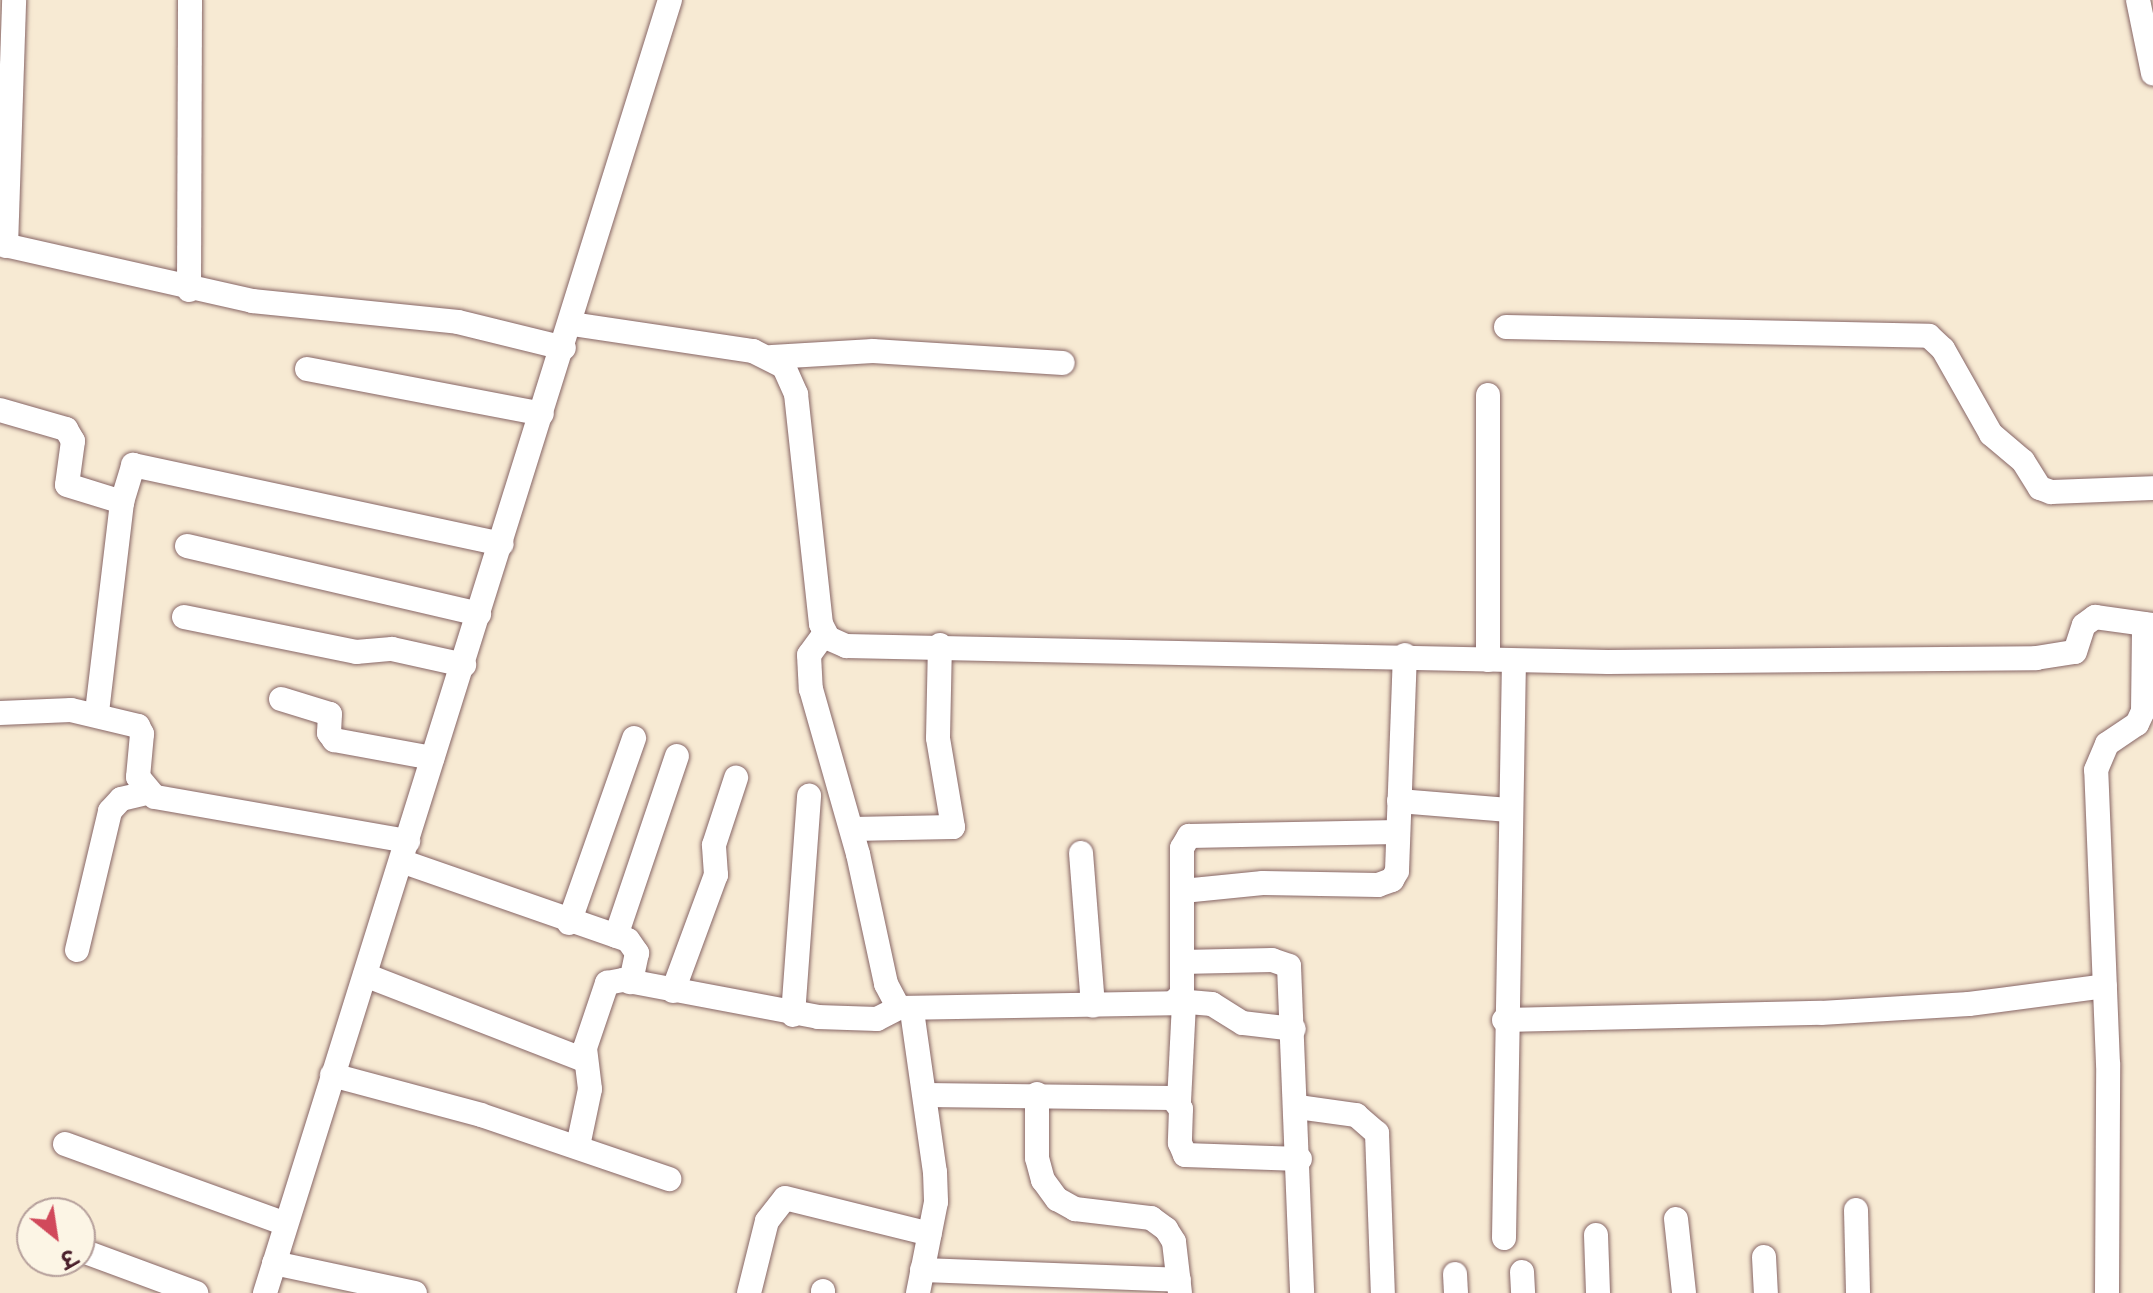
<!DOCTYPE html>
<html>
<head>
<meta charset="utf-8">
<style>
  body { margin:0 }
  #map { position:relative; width:2153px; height:1293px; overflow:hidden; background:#f7ead3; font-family:"Indie Flower","Playpen Sans Deva",sans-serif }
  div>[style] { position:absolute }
  .roads { filter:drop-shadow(0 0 2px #876666) drop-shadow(0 0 2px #876666) }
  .minor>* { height:24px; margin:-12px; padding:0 12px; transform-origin:12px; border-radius:12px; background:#fff }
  span { translate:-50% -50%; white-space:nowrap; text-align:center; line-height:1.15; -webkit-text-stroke:6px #fcf5e5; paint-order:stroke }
  .north { position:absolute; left:16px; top:1197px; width:80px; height:80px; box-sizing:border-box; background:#fcf5e5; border:2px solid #b59f9b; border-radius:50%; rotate:150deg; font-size:22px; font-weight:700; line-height:32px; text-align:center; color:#4a1f2b }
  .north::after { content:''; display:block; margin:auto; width:28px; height:36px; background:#d1495b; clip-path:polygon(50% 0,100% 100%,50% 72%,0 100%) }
</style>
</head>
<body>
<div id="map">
  <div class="roads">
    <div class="minor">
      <div style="left:2138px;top:0;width:75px;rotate:78.4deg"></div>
      <div style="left:0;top:244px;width:258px;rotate:12.7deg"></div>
      <div style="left:252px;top:301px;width:207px;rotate:5.8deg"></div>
      <div style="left:458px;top:322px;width:109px;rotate:13.8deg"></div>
      <div style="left:6px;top:246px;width:246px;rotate:-88.1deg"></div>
      <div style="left:189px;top:290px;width:290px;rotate:-89.8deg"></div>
      <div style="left:572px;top:324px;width:183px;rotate:8.5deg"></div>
      <div style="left:753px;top:351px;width:35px;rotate:27deg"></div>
      <div style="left:784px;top:367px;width:30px;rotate:66deg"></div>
      <div style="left:796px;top:394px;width:231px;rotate:83.8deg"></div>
      <div style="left:821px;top:624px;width:16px;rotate:63deg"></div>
      <div style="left:828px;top:638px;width:20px;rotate:24deg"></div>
      <div style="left:846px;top:646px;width:762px;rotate:1.2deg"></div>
      <div style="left:1608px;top:662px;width:428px;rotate:-0.5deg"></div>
      <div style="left:2036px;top:658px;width:39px;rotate:-9deg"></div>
      <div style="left:2075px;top:652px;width:28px;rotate:-72deg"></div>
      <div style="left:2084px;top:625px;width:14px;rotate:-36deg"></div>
      <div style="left:2095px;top:617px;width:59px;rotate:7.9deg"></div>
      <div style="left:1506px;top:327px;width:423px;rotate:1.2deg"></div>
      <div style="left:1929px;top:336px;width:19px;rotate:43deg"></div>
      <div style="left:1943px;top:349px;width:98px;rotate:60.5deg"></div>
      <div style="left:1991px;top:434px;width:42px;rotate:40.2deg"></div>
      <div style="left:2023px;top:461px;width:32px;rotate:58deg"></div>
      <div style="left:2040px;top:488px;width:12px;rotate:20deg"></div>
      <div style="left:2051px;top:492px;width:102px;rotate:-2.2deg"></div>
      <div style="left:772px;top:357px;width:101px;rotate:-3.4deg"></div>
      <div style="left:873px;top:351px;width:190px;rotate:3.6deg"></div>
      <div style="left:307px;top:369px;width:239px;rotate:10.8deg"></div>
      <div style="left:0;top:410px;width:69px;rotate:16.1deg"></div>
      <div style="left:66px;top:429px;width:14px;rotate:60deg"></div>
      <div style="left:73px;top:441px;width:44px;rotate:97.8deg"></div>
      <div style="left:67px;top:485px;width:58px;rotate:17.2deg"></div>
      <div style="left:187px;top:546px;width:300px;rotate:13.1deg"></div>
      <div style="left:184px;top:617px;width:176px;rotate:11.5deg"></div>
      <div style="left:356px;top:652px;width:36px;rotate:-5deg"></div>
      <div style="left:392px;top:649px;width:74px;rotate:12.5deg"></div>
      <div style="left:825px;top:633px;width:27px;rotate:126deg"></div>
      <div style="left:809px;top:655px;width:34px;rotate:87deg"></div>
      <div style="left:811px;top:689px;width:172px;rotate:74.1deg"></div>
      <div style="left:858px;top:854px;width:133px;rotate:77.8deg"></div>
      <div style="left:886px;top:984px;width:27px;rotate:62deg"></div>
      <div style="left:899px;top:1008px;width:274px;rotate:-1deg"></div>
      <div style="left:1173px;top:1003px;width:13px;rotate:-45deg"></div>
      <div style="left:1182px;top:994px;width:146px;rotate:-90deg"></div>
      <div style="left:1182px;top:848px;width:14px;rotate:-60deg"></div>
      <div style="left:1189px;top:836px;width:209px;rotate:-1.1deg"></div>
      <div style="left:1488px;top:660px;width:265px;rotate:-90deg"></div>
      <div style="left:281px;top:699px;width:51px;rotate:17deg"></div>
      <div style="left:330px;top:714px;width:19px;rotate:93deg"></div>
      <div style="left:329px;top:733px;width:9px;rotate:54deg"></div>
      <div style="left:334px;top:740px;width:100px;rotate:10.4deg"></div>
      <div style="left:97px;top:712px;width:211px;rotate:-83.2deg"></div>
      <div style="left:122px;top:502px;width:39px;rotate:-73deg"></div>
      <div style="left:133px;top:465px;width:377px;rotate:12.1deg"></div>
      <div style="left:0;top:713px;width:71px;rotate:-2.4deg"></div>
      <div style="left:71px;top:710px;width:69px;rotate:13.4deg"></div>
      <div style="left:138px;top:726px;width:9px;rotate:63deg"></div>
      <div style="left:142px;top:734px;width:43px;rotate:95.3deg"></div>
      <div style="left:138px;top:777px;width:26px;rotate:50deg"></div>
      <div style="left:155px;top:797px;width:257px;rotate:9.9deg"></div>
      <div style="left:1399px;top:801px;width:110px;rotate:4.7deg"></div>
      <div style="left:852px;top:829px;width:101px;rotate:-1.1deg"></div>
      <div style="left:953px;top:827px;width:90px;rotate:-99.6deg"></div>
      <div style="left:938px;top:738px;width:93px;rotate:-88.8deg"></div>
      <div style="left:1081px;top:853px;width:153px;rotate:85.5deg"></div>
      <div style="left:401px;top:861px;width:240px;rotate:19.2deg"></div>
      <div style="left:628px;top:940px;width:16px;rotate:55deg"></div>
      <div style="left:637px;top:953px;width:30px;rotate:102deg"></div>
      <div style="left:1183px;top:891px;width:80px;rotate:-5.7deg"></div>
      <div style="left:1263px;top:883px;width:115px;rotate:1deg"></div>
      <div style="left:1378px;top:885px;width:15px;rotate:-20deg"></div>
      <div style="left:1392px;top:880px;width:10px;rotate:-61deg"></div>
      <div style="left:1397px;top:871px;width:216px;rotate:-87.9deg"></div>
      <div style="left:569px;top:923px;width:196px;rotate:-70.6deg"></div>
      <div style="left:616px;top:936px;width:190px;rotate:-71.3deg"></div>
      <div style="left:77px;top:950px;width:143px;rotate:-76.6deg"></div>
      <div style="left:110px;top:811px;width:16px;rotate:-47deg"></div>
      <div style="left:121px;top:799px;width:27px;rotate:-13deg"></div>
      <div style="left:1182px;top:962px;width:90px;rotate:-1.3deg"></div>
      <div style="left:1272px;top:960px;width:18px;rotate:19deg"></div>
      <div style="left:1289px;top:966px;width:327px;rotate:87.7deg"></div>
      <div style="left:365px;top:975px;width:235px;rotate:21.2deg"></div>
      <div style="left:673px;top:991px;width:124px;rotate:-69.7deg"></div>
      <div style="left:716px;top:875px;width:30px;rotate:-94deg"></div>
      <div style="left:714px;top:845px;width:71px;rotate:-71.8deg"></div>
      <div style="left:1177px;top:1001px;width:35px;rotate:5deg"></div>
      <div style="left:1212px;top:1004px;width:36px;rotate:32deg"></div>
      <div style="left:1243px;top:1023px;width:51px;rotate:6.7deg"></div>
      <div style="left:912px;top:1011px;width:163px;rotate:81.9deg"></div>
      <div style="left:935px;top:1172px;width:30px;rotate:88deg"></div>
      <div style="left:936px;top:1202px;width:93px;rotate:101.2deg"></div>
      <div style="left:793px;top:1015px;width:220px;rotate:-85.8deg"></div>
      <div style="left:1504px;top:1020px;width:317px;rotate:-1.3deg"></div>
      <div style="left:1821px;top:1013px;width:148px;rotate:-3.5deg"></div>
      <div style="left:1969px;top:1004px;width:137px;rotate:-7.5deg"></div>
      <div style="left:332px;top:1075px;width:154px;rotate:15deg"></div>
      <div style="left:481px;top:1115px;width:199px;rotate:18.8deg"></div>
      <div style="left:1037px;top:1094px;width:64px;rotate:90deg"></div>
      <div style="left:1037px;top:1158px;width:23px;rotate:75deg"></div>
      <div style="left:1043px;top:1180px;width:24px;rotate:54deg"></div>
      <div style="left:1057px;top:1199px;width:21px;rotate:29deg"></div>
      <div style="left:1075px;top:1209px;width:77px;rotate:6.8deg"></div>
      <div style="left:1151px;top:1218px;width:19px;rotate:36deg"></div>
      <div style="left:1166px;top:1229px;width:15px;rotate:58deg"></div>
      <div style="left:1174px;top:1242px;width:51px;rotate:83.3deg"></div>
      <div style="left:925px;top:1095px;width:247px;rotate:0.7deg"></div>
      <div style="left:1172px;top:1098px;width:14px;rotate:51deg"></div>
      <div style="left:1181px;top:1109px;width:34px;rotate:92deg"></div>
      <div style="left:1180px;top:1143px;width:13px;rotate:67deg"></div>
      <div style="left:1185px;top:1155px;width:115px;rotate:2deg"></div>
      <div style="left:1179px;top:1102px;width:100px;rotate:-87.1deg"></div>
      <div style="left:1298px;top:1107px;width:59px;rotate:7.9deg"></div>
      <div style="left:1356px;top:1115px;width:28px;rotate:41deg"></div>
      <div style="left:1377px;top:1133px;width:160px;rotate:87.9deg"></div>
      <div style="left:65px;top:1144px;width:235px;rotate:19.9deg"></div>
      <div style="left:578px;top:1146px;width:58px;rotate:-78.1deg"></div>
      <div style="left:590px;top:1089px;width:41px;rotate:-97deg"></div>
      <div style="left:585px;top:1048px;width:69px;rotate:-71.3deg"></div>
      <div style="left:607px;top:983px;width:16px;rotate:-11deg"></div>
      <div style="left:623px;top:980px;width:198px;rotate:10.7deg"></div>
      <div style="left:818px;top:1017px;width:59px;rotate:1.9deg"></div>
      <div style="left:877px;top:1019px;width:25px;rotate:-27deg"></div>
      <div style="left:1856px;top:1210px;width:83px;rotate:88.6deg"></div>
      <div style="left:1676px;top:1219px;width:74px;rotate:83.8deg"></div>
      <div style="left:1596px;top:1235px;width:58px;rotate:88deg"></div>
      <div style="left:1504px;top:1238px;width:577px;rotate:-89.01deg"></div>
      <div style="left:80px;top:1250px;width:124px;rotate:20.3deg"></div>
      <div style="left:1764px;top:1257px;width:36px;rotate:87deg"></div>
      <div style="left:274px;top:1263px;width:144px;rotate:12deg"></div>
      <div style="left:922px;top:1270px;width:257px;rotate:2.2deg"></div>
      <div style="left:1522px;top:1272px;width:21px;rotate:87deg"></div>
      <div style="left:1455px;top:1274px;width:19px;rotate:87deg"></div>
      <div style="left:265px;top:1293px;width:1355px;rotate:-72.61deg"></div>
      <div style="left:749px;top:1293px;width:74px;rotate:-76deg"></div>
      <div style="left:767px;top:1221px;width:29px;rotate:-52deg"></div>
      <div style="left:785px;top:1198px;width:149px;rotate:13.9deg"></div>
      <div style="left:823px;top:1293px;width:2px;rotate:-90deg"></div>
      <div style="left:2107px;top:1293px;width:229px;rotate:-89.7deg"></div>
      <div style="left:2108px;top:1064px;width:294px;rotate:-92.3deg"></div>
      <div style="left:2096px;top:770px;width:28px;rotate:-67deg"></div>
      <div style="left:2107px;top:744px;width:36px;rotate:-34deg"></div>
      <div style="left:2137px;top:724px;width:14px;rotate:-65deg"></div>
      <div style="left:2143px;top:711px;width:87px;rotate:-89.3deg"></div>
    </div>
  </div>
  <div class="north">उ</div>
</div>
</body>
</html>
